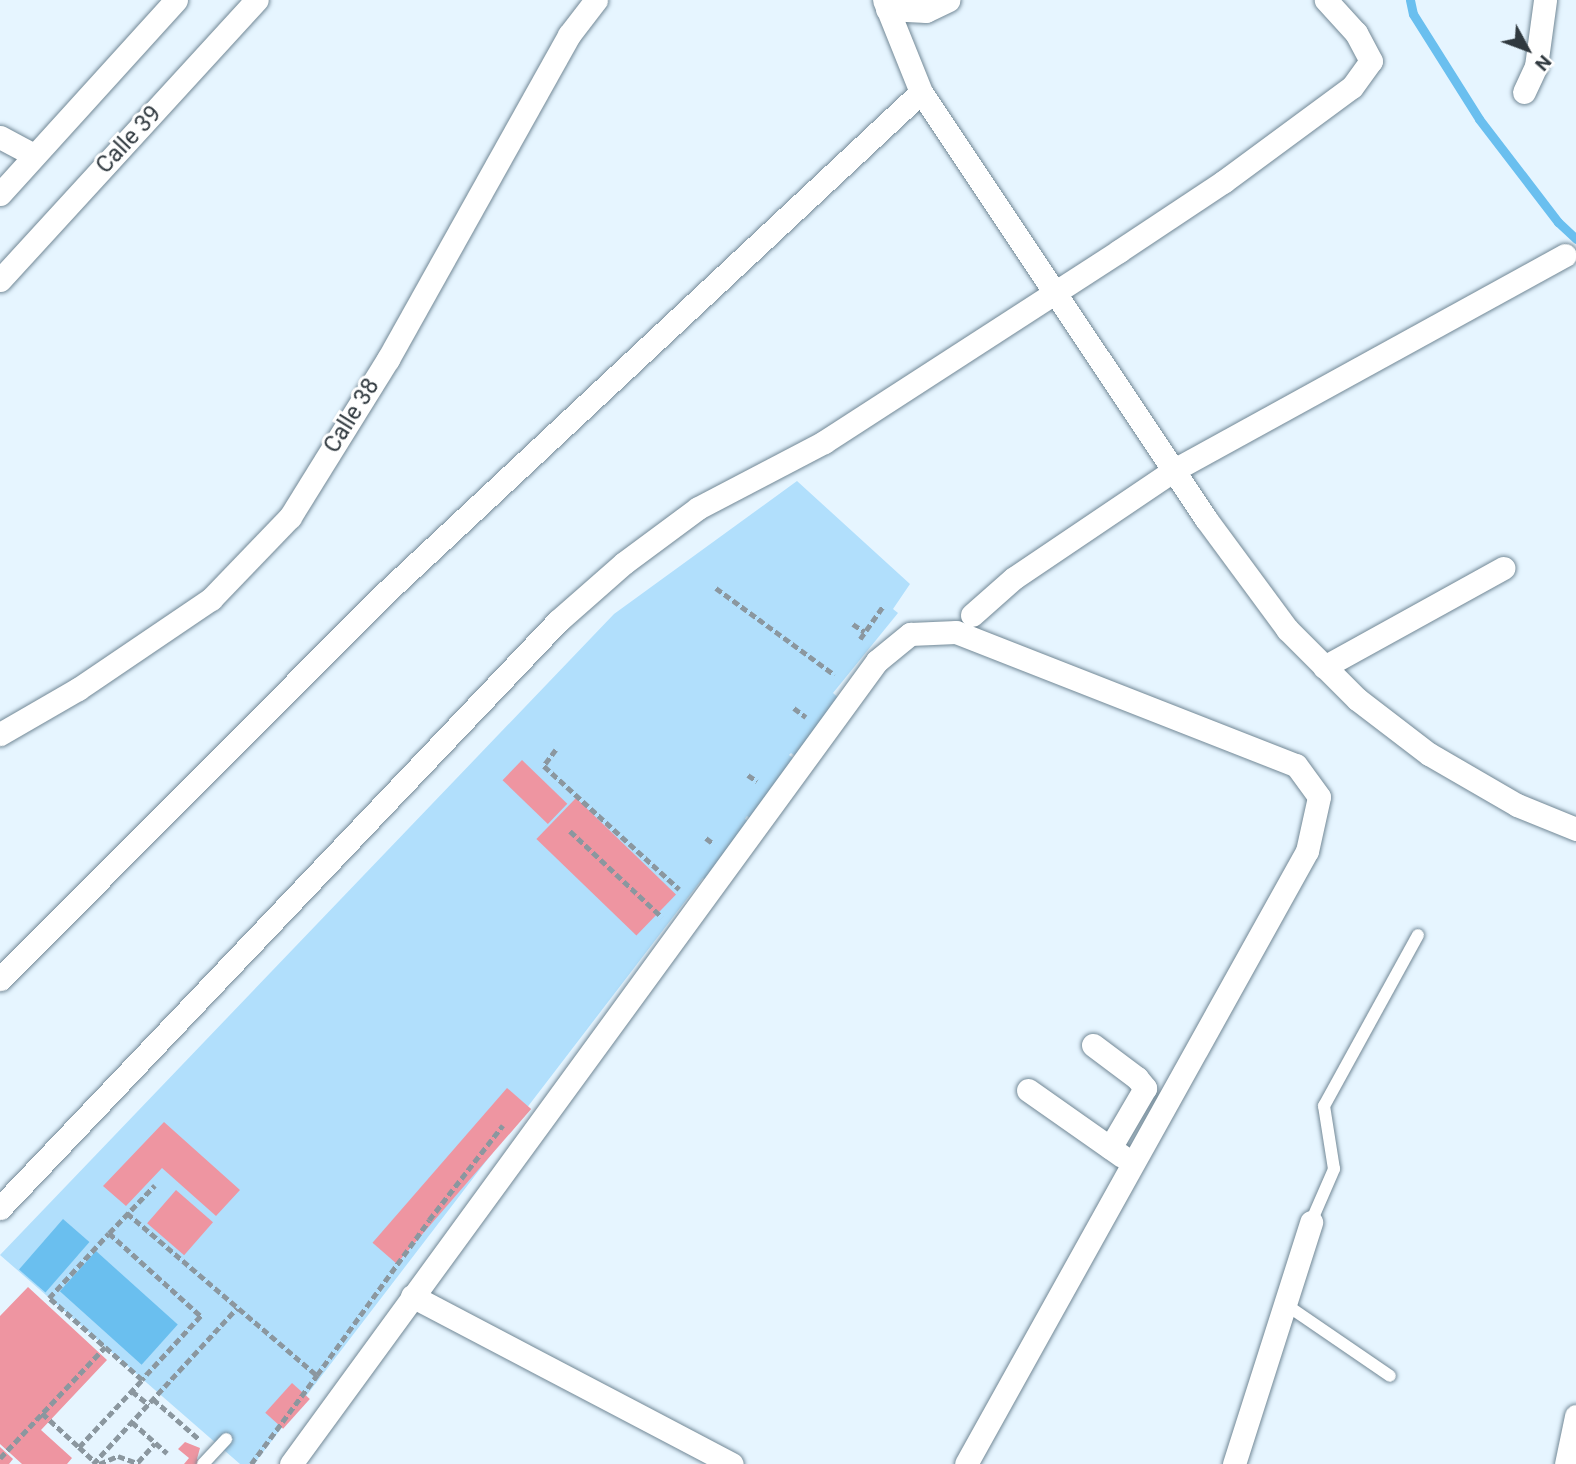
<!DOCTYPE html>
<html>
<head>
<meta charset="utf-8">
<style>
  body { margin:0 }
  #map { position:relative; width:1576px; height:1464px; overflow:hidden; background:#e6f5ff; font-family:Roboto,sans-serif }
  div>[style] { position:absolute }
  .green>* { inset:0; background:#b1dffc }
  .water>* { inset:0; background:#6abfef; transform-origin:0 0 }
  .stream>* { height:9px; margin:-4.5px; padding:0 4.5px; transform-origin:4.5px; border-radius:4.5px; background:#6abfef }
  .building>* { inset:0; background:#ee95a1; transform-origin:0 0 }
  .path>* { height:4.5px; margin-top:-2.25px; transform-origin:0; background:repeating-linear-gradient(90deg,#8b979f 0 7px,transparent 0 10.5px) }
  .roads { filter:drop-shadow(0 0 2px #728896) drop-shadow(0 0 2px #728896) }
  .lane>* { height:12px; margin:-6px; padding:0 6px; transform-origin:6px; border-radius:6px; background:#fff }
  .street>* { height:23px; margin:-11.5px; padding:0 11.5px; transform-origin:11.5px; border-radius:11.5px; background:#fff }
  span { translate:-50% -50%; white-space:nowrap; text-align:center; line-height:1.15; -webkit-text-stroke:6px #fff; paint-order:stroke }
  .street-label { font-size:23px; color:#30393f }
  .north { position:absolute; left:1492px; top:14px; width:70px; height:70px; -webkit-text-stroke:5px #fff; paint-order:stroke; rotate:131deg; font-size:19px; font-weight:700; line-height:28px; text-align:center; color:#30393f }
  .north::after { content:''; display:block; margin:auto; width:24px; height:32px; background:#30393f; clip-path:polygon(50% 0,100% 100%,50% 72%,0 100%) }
</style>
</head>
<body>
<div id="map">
  <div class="green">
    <div style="clip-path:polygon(797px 481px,910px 584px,893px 609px,898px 613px,833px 693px,843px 702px,800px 759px,791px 753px,789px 755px,800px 764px,756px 822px,747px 816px,745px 819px,753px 825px,710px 883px,703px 878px,254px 1464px,240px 1464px,0 1255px,614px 614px)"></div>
  </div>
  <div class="water">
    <div style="left:63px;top:1219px;width:35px;height:67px;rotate:41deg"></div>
    <div style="left:96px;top:1251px;width:110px;height:54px;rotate:42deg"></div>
  </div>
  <div class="stream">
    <div style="left:1410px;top:0;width:14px;rotate:78deg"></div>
    <div style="left:1413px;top:14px;width:124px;rotate:57.8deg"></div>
    <div style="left:1479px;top:119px;width:130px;rotate:52.5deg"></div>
    <div style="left:1558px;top:222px;width:25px;rotate:43deg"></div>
  </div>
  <div class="building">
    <div style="left:522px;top:760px;width:63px;height:28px;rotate:44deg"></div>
    <div style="left:576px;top:798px;width:139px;height:57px;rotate:44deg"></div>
    <div style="left:507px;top:1088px;width:32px;height:205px;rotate:41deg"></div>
    <div style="clip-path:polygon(164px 1122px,240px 1190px,216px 1216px,162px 1168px,126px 1206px,103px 1186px)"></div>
    <div style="left:176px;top:1190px;width:49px;height:44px;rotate:41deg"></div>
    <div style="clip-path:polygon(28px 1287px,107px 1360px,41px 1430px,72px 1458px,67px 1464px,22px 1464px,0 1444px,0 1316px)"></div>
    <div style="left:292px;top:1383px;width:24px;height:40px;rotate:42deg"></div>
    <div style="clip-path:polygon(185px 1442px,200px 1448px,197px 1459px,203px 1464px,184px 1464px,189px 1458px,178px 1449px)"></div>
    <div style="clip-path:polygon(0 1447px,13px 1459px,9px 1464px,0 1464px)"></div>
  </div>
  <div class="path">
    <div style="left:716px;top:588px;width:147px;rotate:36.2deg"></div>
    <div style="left:853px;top:624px;width:14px;rotate:34deg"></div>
    <div style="left:860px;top:639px;width:39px;rotate:-55deg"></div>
    <div style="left:794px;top:708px;width:15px;rotate:37deg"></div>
    <div style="left:556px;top:750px;width:20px;rotate:127deg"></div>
    <div style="left:544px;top:766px;width:183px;rotate:42.3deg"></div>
    <div style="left:748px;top:775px;width:11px;rotate:34deg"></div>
    <div style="left:570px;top:831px;width:126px;rotate:43.1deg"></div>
    <div style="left:706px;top:838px;width:10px;rotate:37deg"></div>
    <div style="left:127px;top:1213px;width:250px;rotate:40.5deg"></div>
    <div style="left:317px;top:1375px;width:191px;rotate:-54.1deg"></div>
    <div style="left:429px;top:1220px;width:120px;rotate:-52.1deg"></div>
    <div style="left:109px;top:1233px;width:124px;rotate:42.1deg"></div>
    <div style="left:201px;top:1316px;width:87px;rotate:132.7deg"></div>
    <div style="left:142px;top:1380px;width:124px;rotate:-138.6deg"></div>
    <div style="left:49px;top:1298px;width:88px;rotate:-47.3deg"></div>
    <div style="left:109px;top:1233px;width:66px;rotate:-46.2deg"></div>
    <div style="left:132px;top:1391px;width:22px;rotate:39deg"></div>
    <div style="left:153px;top:1399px;width:62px;rotate:41.1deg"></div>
    <div style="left:42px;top:1413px;width:50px;rotate:42.6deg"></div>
    <div style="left:79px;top:1447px;width:92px;rotate:-46.8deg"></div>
    <div style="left:132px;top:1422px;width:47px;rotate:41.5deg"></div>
    <div style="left:79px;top:1447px;width:22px;rotate:43deg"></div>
    <div style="left:0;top:1458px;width:153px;rotate:-46.6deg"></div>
    <div style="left:138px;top:1462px;width:25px;rotate:-48deg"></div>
    <div style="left:93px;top:1464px;width:212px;rotate:-47.3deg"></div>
    <div style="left:99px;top:1464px;width:21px;rotate:-23deg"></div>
    <div style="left:118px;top:1456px;width:23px;rotate:20deg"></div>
    <div style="left:251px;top:1464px;width:111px;rotate:-53.4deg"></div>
  </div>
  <div class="roads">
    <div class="lane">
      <div style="left:1311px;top:1222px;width:58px;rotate:-66.5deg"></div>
      <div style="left:1334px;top:1169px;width:64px;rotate:-99deg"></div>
      <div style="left:1324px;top:1106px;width:195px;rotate:-61.2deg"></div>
      <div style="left:1285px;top:1304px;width:127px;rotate:34.4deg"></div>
      <div style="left:203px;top:1464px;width:34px;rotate:-47deg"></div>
    </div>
    <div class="street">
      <div style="left:884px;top:0;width:99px;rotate:68.1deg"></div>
      <div style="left:921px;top:92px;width:513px;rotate:56.28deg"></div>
      <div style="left:1206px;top:519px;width:137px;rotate:53.6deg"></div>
      <div style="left:1287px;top:629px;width:99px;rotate:45deg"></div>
      <div style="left:1357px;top:699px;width:91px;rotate:37.4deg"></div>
      <div style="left:1429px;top:754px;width:102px;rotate:30.1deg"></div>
      <div style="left:1517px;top:805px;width:64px;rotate:22.1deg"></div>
      <div style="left:887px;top:9px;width:39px;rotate:3deg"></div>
      <div style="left:926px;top:11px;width:25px;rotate:-26deg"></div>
      <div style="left:1524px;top:92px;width:29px;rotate:-65deg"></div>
      <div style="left:1536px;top:66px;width:67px;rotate:-82.2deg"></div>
      <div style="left:0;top:137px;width:38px;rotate:28deg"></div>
      <div style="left:0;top:194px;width:262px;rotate:-47.8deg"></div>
      <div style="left:0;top:280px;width:380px;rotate:-47.5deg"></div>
      <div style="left:972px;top:615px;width:56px;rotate:-41.4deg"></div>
      <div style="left:1014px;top:578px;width:193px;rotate:-34deg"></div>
      <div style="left:1174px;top:470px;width:446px;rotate:-28.8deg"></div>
      <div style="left:1324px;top:667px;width:205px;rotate:-28.9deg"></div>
      <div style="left:0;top:734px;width:90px;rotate:-30deg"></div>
      <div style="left:78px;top:689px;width:161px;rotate:-34.1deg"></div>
      <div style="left:211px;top:599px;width:114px;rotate:-46.1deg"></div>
      <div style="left:290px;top:517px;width:186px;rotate:-58.2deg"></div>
      <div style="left:388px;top:359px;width:371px;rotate:-60.8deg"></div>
      <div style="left:569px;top:35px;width:44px;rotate:-52.4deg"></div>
      <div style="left:0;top:979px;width:544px;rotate:-45.07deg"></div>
      <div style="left:384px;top:594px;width:735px;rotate:-43.07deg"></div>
      <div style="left:1093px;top:1045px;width:55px;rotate:36.9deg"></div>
      <div style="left:1137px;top:1078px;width:13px;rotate:51deg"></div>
      <div style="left:1145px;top:1088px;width:69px;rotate:120.3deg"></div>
      <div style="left:1028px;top:1090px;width:115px;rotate:35.1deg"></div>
      <div style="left:0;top:1208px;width:810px;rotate:-46.45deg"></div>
      <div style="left:558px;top:621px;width:88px;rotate:-41.3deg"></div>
      <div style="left:624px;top:563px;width:92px;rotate:-36.6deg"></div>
      <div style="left:698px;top:508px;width:142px;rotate:-27.6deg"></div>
      <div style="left:824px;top:442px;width:351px;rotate:-32.9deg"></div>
      <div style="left:1119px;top:251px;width:125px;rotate:-33.6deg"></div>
      <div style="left:1223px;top:182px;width:160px;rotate:-36.4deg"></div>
      <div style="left:1352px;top:87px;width:32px;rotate:-54deg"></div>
      <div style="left:1371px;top:61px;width:32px;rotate:-118deg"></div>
      <div style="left:1356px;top:33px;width:45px;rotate:-132.3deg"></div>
      <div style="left:412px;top:1296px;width:361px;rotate:27.7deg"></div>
      <div style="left:291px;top:1464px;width:994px;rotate:-53.88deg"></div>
      <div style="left:877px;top:661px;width:43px;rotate:-39.3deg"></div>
      <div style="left:910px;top:634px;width:46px;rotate:-2.5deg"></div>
      <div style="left:956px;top:632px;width:365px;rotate:21.4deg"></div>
      <div style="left:1296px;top:765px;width:39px;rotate:54deg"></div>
      <div style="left:1319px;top:797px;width:55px;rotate:102.5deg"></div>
      <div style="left:1307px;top:851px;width:701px;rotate:119.09deg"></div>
      <div style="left:1234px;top:1464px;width:254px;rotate:-72.3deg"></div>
      <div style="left:1566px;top:1464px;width:49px;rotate:-78.2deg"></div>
    </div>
  </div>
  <div class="street-label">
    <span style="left:129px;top:140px;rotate:-47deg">Calle 39</span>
    <span style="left:352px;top:416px;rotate:-58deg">Calle 38</span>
  </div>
  <div class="north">N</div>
</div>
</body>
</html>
